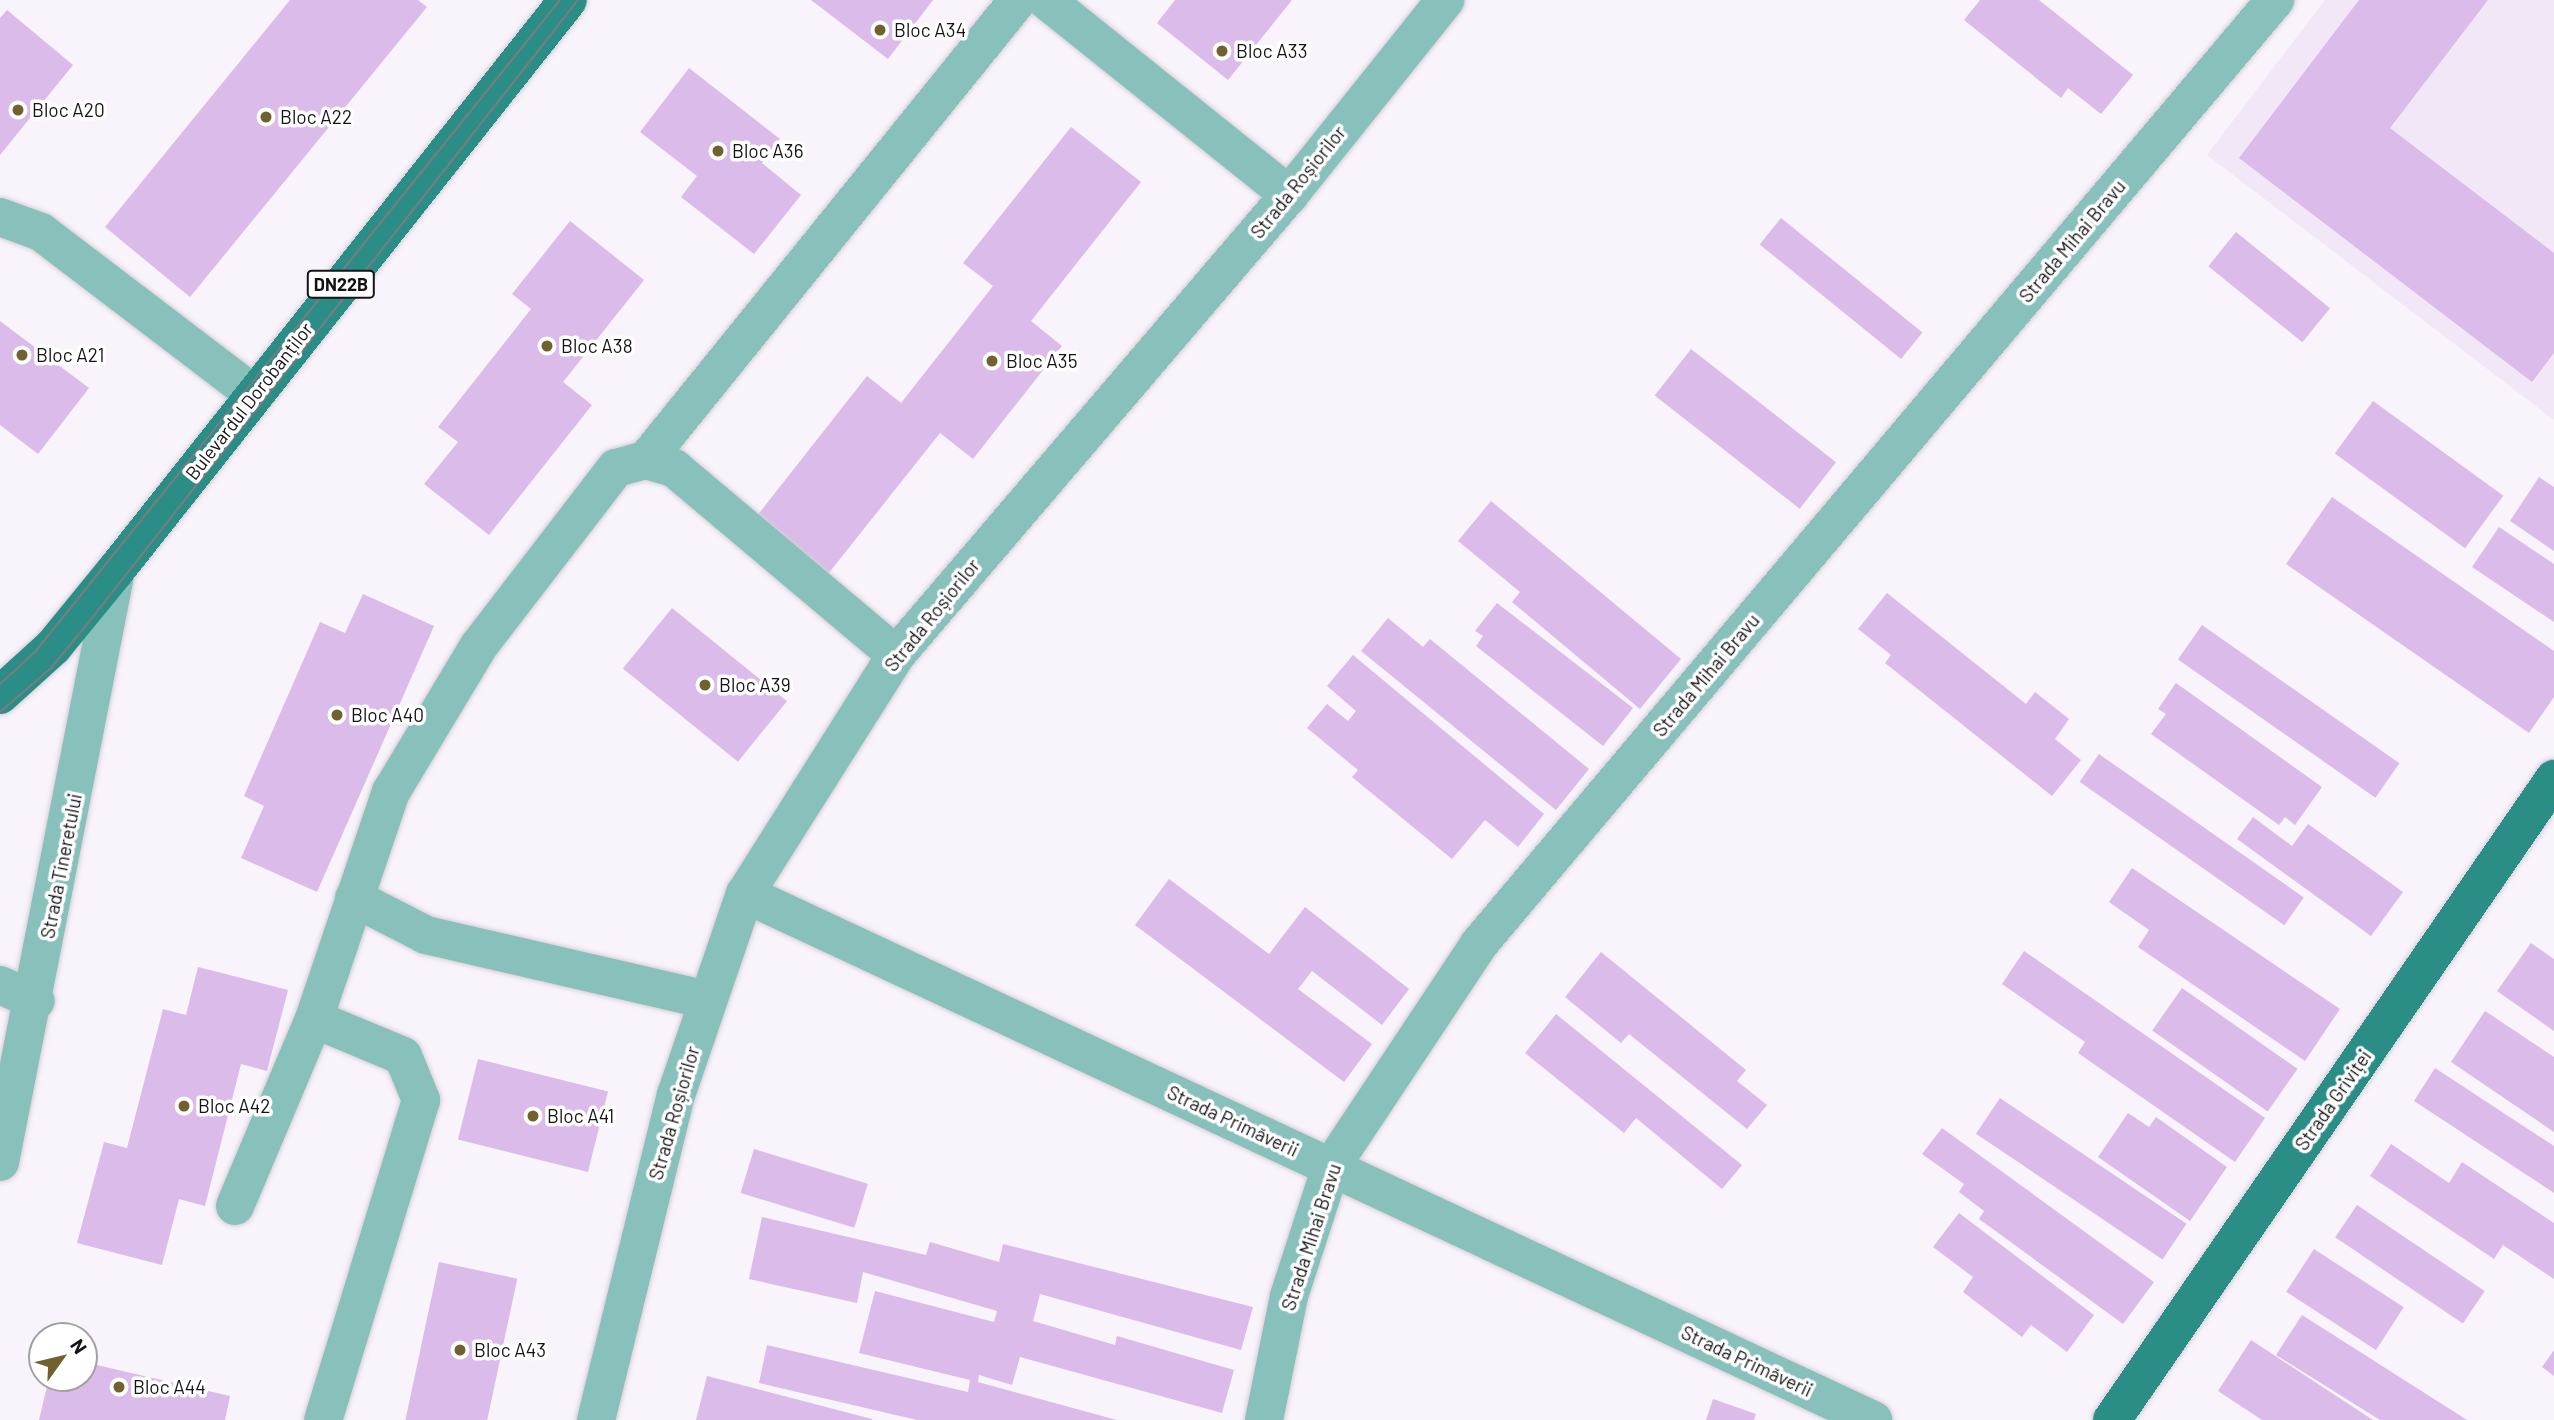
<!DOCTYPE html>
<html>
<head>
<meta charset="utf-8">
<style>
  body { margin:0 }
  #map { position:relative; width:2554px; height:1420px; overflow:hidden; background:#f9f3fc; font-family:Barlow,sans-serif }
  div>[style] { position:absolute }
  .built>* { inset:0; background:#f1e7f6 }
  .building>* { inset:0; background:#dbbbe9; transform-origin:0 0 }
  .roads { filter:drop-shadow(0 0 2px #d5cfd7) drop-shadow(0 0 2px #d5cfd7) }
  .minor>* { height:38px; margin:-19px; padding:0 19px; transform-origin:19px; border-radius:19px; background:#88c0bb }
  .major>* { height:38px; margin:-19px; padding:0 19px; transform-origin:19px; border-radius:19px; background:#2a8e87 }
  .tram>* { height:2px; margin:-1px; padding:0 1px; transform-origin:1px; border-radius:1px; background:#7e7a80 }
  .dots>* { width:19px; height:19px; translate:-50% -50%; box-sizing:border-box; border:4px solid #fff; border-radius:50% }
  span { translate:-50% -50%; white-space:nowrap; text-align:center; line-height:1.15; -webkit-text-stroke:7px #fff; paint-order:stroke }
  .shield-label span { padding:2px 5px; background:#fff; border:2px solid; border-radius:5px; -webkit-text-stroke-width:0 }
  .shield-label { font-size:18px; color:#151316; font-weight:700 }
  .poi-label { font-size:19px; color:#151316 }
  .left { translate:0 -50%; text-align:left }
  .street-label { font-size:19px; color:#151316 }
  .north { position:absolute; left:28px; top:1322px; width:70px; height:70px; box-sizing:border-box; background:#fff; border:2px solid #a1a1a2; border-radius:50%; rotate:56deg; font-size:19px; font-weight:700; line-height:28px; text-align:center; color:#151316 }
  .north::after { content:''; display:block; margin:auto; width:24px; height:32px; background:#70612e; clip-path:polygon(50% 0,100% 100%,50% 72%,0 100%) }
</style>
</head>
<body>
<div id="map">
  <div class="built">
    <div style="clip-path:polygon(2325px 0,2554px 0,2554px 420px,2207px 155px)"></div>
  </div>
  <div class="building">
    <div style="clip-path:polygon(290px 0,418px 0,427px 7px,190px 297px,105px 227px)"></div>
    <div style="clip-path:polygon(811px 0,933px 0,888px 59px)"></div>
    <div style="clip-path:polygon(1175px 0,1292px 0,1228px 80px,1157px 23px)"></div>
    <div style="clip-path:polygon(1980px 0,2039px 0,2133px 75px,2101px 114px,2068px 88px,2061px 98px,1964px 20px)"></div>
    <div style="clip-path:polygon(2359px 0,2488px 0,2390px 128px,2554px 253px,2554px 353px,2532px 382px,2239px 158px)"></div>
    <div style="clip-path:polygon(7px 10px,73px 65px,0 155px,0 18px)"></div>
    <div style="clip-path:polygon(689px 68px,780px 139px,762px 163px,801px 195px,754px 254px,681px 197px,697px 176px,640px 132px)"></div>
    <div style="clip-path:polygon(1071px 127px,1141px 182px,1031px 321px,1062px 346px,973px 459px,940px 433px,828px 574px,756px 517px,867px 376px,901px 403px,993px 286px,963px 263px)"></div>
    <div style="left:1781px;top:218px;width:182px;height:34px;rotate:39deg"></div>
    <div style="clip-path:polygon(570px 221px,644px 280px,563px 382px,592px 405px,489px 535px,424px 484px,458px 442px,438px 427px,531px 309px,512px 294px)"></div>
    <div style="left:2236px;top:232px;width:121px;height:44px;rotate:39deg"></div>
    <div style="clip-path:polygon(0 321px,89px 388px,38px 454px,0 425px)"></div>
    <div style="left:1691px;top:349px;width:184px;height:59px;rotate:38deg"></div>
    <div style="left:2373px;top:401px;width:161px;height:65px;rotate:36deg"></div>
    <div style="clip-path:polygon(2539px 477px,2554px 487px,2554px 551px,2510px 521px)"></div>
    <div style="clip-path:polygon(2332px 497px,2554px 651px,2554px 697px,2529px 733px,2286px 564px)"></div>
    <div style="clip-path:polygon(1491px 501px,1681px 659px,1640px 709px,1512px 602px,1520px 592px,1458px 541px)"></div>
    <div style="clip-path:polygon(2499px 527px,2554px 564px,2554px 622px,2472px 567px)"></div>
    <div style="clip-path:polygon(1887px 593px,2026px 704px,2035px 692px,2069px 719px,2055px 739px,2081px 760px,2052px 796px,1885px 663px,1891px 655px,1858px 629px)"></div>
    <div style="clip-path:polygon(363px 594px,434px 626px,317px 892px,241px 858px,264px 806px,244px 796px,320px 622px,345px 633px)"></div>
    <div style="clip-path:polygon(1497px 603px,1633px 708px,1603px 746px,1476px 646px,1483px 636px,1475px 631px)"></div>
    <div style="left:672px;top:608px;width:148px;height:78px;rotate:39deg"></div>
    <div style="clip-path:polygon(1388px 618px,1423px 647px,1430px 639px,1589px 769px,1556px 810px,1361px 651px)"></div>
    <div style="left:2202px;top:625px;width:241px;height:42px;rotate:35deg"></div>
    <div style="clip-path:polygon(1353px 655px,1544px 814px,1518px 847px,1485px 820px,1452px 859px,1352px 777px,1358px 770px,1307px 728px,1327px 704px,1348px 721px,1356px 711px,1327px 686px)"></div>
    <div style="clip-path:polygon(2176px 683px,2322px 787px,2295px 825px,2285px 817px,2279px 825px,2151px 734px,2166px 714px,2158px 709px)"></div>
    <div style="left:2099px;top:754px;width:250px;height:34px;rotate:35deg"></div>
    <div style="clip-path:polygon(2253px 817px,2292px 846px,2308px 824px,2403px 892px,2371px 936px,2237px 839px)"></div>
    <div style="clip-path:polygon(2132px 868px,2340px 1009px,2305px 1061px,2138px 947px,2149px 930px,2109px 902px)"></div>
    <div style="clip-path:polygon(1169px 879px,1269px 954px,1305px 907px,1409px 989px,1382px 1025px,1312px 971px,1298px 989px,1372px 1044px,1344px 1082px,1135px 925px)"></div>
    <div style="clip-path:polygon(2531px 943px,2554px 959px,2554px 1031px,2497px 991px)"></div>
    <div style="clip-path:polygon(2024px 951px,2265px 1118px,2235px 1162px,2078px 1053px,2085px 1042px,2002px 984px)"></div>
    <div style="clip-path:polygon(1601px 952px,1746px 1070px,1737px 1081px,1767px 1105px,1747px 1129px,1629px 1034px,1621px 1043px,1565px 997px)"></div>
    <div style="clip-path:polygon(198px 967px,288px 990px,267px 1071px,241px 1064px,205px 1206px,179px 1199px,162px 1265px,77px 1243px,104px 1142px,127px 1148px,163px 1009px,186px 1015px)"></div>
    <div style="left:2182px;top:988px;width:141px;height:52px;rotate:35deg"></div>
    <div style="clip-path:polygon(2485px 1011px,2554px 1057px,2554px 1132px,2451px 1062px)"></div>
    <div style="clip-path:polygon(1556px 1014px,1742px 1165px,1722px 1189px,1636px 1118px,1624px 1133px,1525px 1053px)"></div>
    <div style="left:478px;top:1059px;width:134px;height:83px;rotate:14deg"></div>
    <div style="clip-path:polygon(2435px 1068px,2554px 1146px,2554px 1193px,2414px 1101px)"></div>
    <div style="left:2000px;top:1098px;width:225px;height:43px;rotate:34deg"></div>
    <div style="clip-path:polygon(2128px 1113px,2149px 1127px,2156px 1117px,2227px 1167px,2190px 1221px,2098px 1157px)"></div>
    <div style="clip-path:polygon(1942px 1128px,2154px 1282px,2123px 1324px,1979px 1219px,1984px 1211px,1959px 1192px,1964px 1184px,1922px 1154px)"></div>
    <div style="clip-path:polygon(2391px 1144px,2449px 1183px,2462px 1162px,2554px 1223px,2554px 1279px,2503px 1245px,2494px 1259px,2370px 1176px)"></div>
    <div style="left:754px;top:1149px;width:119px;height:46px;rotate:17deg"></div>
    <div style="left:2357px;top:1205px;width:154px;height:39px;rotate:34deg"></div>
    <div style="clip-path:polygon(1959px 1213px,2094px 1315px,2067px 1352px,2031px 1325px,2022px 1337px,1963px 1292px,1973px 1277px,1933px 1247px)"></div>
    <div style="clip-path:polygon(762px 1217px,926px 1255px,930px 1242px,999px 1262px,1003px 1244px,1253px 1307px,1241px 1350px,1040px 1294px,1033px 1321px,1115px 1345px,1117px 1336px,1234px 1370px,1222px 1413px,1020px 1357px,1012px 1385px,979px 1375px,978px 1382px,1117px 1420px,917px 1420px,759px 1383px,767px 1345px,968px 1392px,970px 1380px,859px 1353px,875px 1291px,994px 1322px,997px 1311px,863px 1272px,857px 1303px,749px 1279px)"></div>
    <div style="left:2314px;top:1249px;width:107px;height:51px;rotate:33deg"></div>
    <div style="left:439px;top:1262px;width:80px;height:162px;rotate:12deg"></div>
    <div style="clip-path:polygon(2302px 1315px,2467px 1420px,2380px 1420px,2276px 1355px)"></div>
    <div style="clip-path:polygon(2251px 1340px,2373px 1420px,2262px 1420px,2218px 1391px)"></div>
    <div style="clip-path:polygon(2554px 1350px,2554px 1376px,2542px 1367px)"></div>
    <div style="clip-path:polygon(84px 1362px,230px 1396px,225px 1420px,39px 1420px,49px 1378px,84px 1378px)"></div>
    <div style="clip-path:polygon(707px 1376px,872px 1419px,872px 1420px,696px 1420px)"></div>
    <div style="clip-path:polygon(1713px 1399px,1756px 1414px,1754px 1420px,1706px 1420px)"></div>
  </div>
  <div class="roads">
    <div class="minor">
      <div style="left:1046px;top:0;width:312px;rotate:38.7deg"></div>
      <div style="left:0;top:217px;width:44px;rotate:20.1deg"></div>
      <div style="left:41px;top:232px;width:268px;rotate:37.3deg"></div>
      <div style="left:646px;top:460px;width:592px;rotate:-51.04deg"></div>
      <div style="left:745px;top:894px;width:1245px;rotate:25deg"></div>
      <div style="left:354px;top:898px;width:81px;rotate:27.2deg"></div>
      <div style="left:426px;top:935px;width:289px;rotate:13deg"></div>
      <div style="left:0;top:985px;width:39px;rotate:24deg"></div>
      <div style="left:314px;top:1019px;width:96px;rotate:22.6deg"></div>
      <div style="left:403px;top:1056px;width:48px;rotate:67.8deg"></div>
      <div style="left:421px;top:1100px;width:335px;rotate:107deg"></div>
      <div style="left:0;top:1162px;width:603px;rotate:-78.91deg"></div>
      <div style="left:235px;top:1206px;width:203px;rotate:-67.1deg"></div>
      <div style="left:314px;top:1019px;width:240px;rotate:-71.3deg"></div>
      <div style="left:391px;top:792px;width:169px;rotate:-59deg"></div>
      <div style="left:478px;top:647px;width:226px;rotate:-52.4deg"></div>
      <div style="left:616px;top:468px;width:31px;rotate:-15deg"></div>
      <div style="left:646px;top:460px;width:29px;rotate:16deg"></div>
      <div style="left:674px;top:468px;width:290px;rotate:40.1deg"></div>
      <div style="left:596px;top:1420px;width:335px;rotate:-76.2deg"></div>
      <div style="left:676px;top:1095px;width:213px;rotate:-71.1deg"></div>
      <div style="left:745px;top:894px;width:283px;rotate:-57.7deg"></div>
      <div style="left:896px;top:655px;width:605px;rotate:-49.49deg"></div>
      <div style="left:1289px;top:195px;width:250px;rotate:-51.3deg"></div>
      <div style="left:1264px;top:1420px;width:126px;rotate:-78.6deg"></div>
      <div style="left:1289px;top:1296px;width:136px;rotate:-72deg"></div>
      <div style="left:1331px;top:1167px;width:268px;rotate:-56.4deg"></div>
      <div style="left:1479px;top:944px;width:1235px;rotate:-49.86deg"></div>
    </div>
    <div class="major">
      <div style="left:0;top:695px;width:72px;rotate:-42.2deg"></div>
      <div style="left:53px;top:647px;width:99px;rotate:-50.7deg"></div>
      <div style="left:116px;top:570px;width:727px;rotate:-51.59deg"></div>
      <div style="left:2112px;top:1420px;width:779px;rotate:-55.41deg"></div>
    </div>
  </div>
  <div class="tram">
    <div style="left:0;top:684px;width:47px;rotate:-42.4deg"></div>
    <div style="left:35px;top:652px;width:837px;rotate:-51.16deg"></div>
    <div style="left:0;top:712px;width:67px;rotate:-40.8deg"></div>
    <div style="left:51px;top:668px;width:58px;rotate:-50.6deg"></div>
    <div style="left:88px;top:623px;width:793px;rotate:-51.81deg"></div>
  </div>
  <div class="dots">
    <div style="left:880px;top:30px;background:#70612e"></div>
    <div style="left:1222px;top:51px;background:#70612e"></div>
    <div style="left:18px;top:110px;background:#70612e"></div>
    <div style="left:266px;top:117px;background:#70612e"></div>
    <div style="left:718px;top:151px;background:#70612e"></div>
    <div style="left:547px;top:346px;background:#70612e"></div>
    <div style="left:22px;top:355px;background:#70612e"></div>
    <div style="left:992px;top:361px;background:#70612e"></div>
    <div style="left:705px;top:685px;background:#70612e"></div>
    <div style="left:337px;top:715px;background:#70612e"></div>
    <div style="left:184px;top:1106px;background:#70612e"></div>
    <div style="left:533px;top:1116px;background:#70612e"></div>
    <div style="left:460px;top:1350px;background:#70612e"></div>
    <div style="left:119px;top:1387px;background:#70612e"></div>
  </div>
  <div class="shield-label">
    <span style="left:341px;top:284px">DN22B</span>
  </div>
  <div class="poi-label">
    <span class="left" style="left:894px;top:30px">Bloc A34</span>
    <span class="left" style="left:1236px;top:51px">Bloc A33</span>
    <span class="left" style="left:32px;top:110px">Bloc A20</span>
    <span class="left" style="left:280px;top:117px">Bloc A22</span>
    <span class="left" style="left:732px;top:151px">Bloc A36</span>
    <span class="left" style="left:561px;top:346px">Bloc A38</span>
    <span class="left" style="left:36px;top:355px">Bloc A21</span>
    <span class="left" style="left:1006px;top:361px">Bloc A35</span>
    <span class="left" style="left:719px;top:685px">Bloc A39</span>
    <span class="left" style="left:351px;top:715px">Bloc A40</span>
    <span class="left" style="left:198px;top:1106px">Bloc A42</span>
    <span class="left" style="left:547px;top:1116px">Bloc A41</span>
    <span class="left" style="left:474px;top:1350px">Bloc A43</span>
    <span class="left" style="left:133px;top:1387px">Bloc A44</span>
  </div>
  <div class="street-label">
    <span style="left:1298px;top:182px;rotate:-51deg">Strada Roșiorilor</span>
    <span style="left:2072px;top:241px;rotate:-50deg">Strada Mihai Bravu</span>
    <span style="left:249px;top:401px;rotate:-52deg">Bulevardul Dorobanților</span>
    <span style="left:932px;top:615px;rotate:-51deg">Strada Roșiorilor</span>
    <span style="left:1706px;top:675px;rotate:-50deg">Strada Mihai Bravu</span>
    <span style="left:61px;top:866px;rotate:-79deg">Strada Tineretului</span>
    <span style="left:2333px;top:1100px;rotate:-55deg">Strada Griviței</span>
    <span style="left:674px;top:1113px;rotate:-74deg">Strada Roșiorilor</span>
    <span style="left:1233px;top:1121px;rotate:25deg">Strada Primăverii</span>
    <span style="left:1311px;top:1237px;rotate:-72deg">Strada Mihai Bravu</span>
    <span style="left:1747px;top:1361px;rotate:25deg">Strada Primăverii</span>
  </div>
  <div class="north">N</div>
</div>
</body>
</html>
